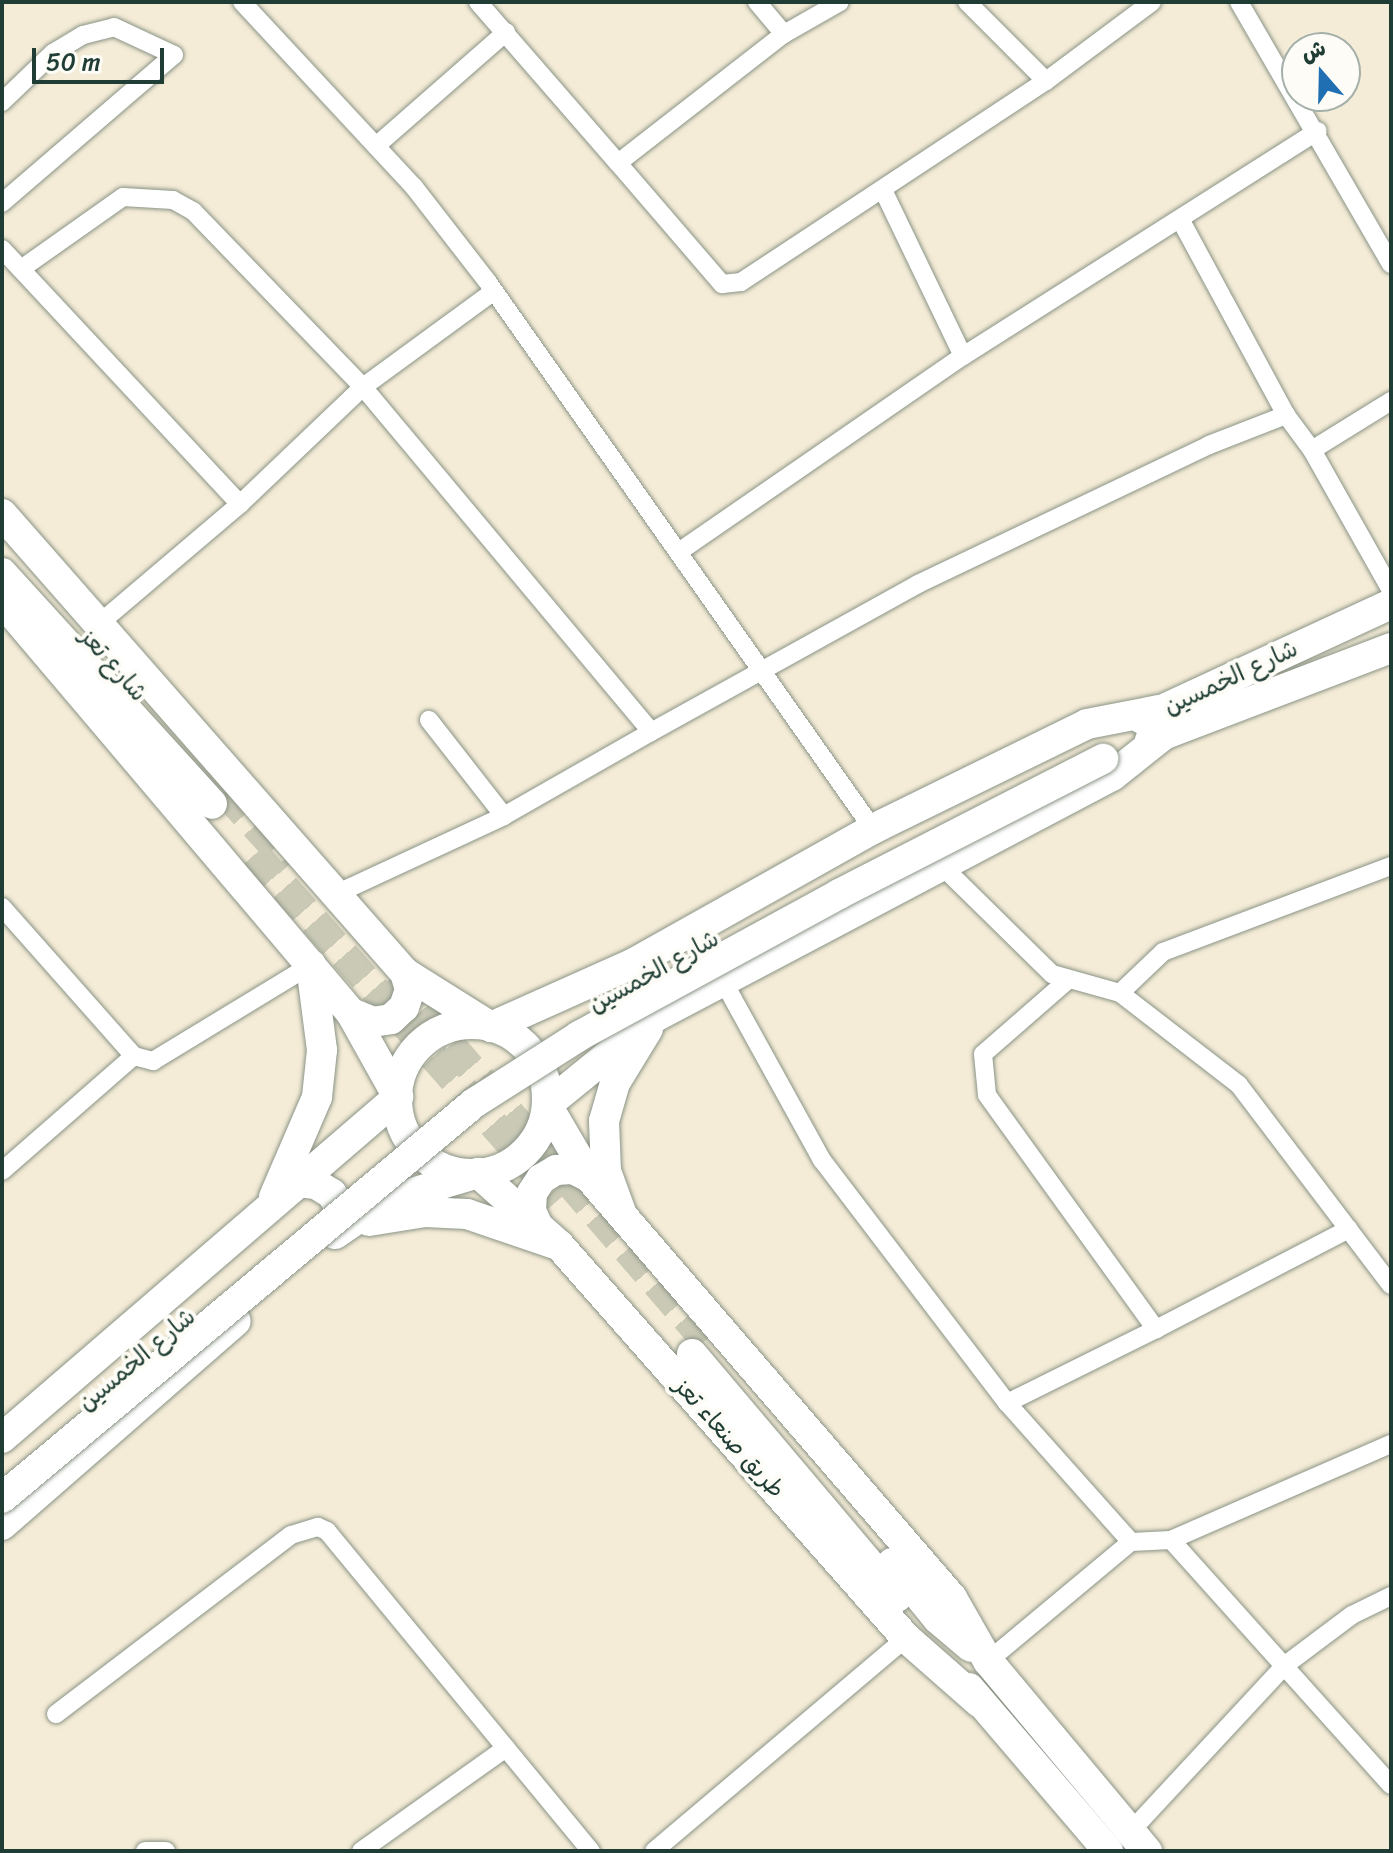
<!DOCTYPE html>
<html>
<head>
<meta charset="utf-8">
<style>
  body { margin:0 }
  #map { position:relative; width:1393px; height:1853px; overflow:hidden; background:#f5ecd7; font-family:Sriracha,"Playpen Sans Arabic",sans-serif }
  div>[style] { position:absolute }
  .trunk-tunnel>* { height:30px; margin-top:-15px; transform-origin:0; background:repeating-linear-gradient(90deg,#cac9b6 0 30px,transparent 0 45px) }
  .roads { filter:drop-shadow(0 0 2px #8a9486) drop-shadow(0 0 2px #8a9486) }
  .minor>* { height:18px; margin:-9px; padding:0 9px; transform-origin:9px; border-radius:9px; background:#fff }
  .primary>* { height:30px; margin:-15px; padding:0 15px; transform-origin:15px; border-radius:15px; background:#fff }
  .trunk>* { height:30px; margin:-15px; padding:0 15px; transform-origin:15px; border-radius:15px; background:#fff }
  .trunk>.ring { margin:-15px; padding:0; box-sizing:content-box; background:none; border:30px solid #fff; border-radius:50% }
  .bridges { filter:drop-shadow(0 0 2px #8a9486) drop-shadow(0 0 2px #8a9486) }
  .primary-bridge>* { height:30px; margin:-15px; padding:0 15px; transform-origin:15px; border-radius:15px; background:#fff }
  span { translate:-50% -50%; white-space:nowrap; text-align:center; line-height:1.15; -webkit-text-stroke:8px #fdfcf7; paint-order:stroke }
  .street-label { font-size:24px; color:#1f3d34 }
  .frame { position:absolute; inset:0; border:4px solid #1f3d34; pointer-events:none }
  .north { position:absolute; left:1281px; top:32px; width:80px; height:80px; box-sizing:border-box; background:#fdfcf7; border:2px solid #a4b0a9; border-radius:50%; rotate:340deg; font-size:22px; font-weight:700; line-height:32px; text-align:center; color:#1f3d34 }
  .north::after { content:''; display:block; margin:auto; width:28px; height:36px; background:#1f6fb2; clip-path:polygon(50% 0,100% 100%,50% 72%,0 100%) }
  .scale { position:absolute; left:32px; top:48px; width:132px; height:36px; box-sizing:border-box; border:4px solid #1f3d34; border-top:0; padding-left:10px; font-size:24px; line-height:28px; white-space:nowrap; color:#1f3d34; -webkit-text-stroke:6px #fdfcf7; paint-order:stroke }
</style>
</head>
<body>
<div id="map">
  <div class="trunk-tunnel">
    <div style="left:225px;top:792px;width:97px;rotate:47.9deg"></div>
    <div style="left:255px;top:854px;width:460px;rotate:48.6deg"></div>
    <div style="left:392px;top:977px;width:482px;rotate:49.2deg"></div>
  </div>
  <div class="roads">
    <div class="minor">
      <div style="left:242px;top:2px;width:253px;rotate:47.1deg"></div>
      <div style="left:414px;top:187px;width:119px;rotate:52.2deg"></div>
      <div style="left:487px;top:281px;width:670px;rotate:54.84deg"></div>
      <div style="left:478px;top:2px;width:213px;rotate:49deg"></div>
      <div style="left:618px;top:163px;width:210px;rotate:-37.9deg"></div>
      <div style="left:784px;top:34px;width:64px;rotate:-29.7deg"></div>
      <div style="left:757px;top:2px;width:42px;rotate:49.8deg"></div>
      <div style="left:1239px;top:2px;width:303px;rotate:59.9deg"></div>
      <div style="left:1046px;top:81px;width:132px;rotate:-36.7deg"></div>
      <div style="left:2px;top:102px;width:71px;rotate:-43.9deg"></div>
      <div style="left:53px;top:53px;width:35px;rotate:-31deg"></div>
      <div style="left:83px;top:35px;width:32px;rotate:-14deg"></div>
      <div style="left:114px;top:27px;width:66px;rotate:25deg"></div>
      <div style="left:174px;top:55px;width:227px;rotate:139.3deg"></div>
      <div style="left:376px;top:146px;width:173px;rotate:-41.2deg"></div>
      <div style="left:618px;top:163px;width:160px;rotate:49.3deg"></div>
      <div style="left:722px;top:284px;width:19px;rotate:-6deg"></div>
      <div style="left:741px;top:282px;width:365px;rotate:-33.4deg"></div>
      <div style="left:1046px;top:81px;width:112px;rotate:-135deg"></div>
      <div style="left:883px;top:190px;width:184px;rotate:64.3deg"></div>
      <div style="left:2px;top:249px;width:349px;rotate:47deg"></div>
      <div style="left:21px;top:269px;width:125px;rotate:-35.2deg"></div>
      <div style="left:123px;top:197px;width:50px;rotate:3.4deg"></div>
      <div style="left:173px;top:200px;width:23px;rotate:29deg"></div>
      <div style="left:193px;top:211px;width:245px;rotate:46deg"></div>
      <div style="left:363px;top:387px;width:449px;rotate:50.1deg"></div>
      <div style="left:651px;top:732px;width:169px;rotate:150.3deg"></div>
      <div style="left:504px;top:816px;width:122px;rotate:-128deg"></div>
      <div style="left:1286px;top:415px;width:44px;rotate:53.4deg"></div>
      <div style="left:1312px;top:450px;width:93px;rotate:-31.8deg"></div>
      <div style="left:1312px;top:450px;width:161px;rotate:60.6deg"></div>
      <div style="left:680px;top:551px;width:344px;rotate:-34.6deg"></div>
      <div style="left:963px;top:356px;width:420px;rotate:-32.4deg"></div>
      <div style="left:101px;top:622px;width:182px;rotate:-40.3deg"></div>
      <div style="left:240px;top:504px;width:170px;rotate:-43.6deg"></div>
      <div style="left:363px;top:387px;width:162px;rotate:-36.2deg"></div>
      <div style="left:651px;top:732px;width:305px;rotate:-29deg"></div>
      <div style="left:918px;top:584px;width:322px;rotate:-25.5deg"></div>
      <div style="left:1209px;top:445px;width:83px;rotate:-21.3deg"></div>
      <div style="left:1286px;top:415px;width:221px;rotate:-118.4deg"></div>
      <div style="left:941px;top:865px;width:156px;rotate:44.5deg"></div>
      <div style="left:1052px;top:974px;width:71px;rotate:15.6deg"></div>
      <div style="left:1120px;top:993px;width:150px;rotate:37.7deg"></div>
      <div style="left:1239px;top:1085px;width:251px;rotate:52.8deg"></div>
      <div style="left:339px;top:898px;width:14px;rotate:-45deg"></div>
      <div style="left:349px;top:888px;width:171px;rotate:-24.9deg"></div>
      <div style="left:2px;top:907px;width:199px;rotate:48.5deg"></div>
      <div style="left:134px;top:1056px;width:20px;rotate:15deg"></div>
      <div style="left:153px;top:1061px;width:185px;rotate:-31.3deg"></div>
      <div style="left:722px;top:979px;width:207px;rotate:61.1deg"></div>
      <div style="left:822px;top:1160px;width:305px;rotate:52.7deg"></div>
      <div style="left:1069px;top:979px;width:114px;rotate:138.9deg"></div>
      <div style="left:983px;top:1054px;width:41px;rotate:84.4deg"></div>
      <div style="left:987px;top:1095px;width:289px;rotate:54.2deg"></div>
      <div style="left:1156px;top:1329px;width:217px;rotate:-27.4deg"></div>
      <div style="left:1120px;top:993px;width:59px;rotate:-43.6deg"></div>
      <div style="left:1163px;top:952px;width:244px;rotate:-20.7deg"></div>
      <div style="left:2px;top:1171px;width:175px;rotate:-41.1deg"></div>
      <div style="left:1171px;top:1540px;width:329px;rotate:48.1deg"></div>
      <div style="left:1131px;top:1542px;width:186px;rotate:-131.7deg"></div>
      <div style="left:1007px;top:1403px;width:166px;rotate:-26.4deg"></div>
      <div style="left:988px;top:1661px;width:186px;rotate:-39.8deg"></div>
      <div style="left:1131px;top:1542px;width:40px;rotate:-2.9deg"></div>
      <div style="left:1171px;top:1540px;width:240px;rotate:-23.6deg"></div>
      <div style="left:56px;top:1714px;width:295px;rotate:-37.3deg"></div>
      <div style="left:291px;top:1535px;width:28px;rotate:-17deg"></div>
      <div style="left:318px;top:1527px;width:10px;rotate:24deg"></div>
      <div style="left:327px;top:1531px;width:415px;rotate:50.5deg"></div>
      <div style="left:1130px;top:1832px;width:226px;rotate:-47.1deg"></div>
      <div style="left:1284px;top:1666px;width:85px;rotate:-36.9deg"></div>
      <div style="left:1352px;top:1615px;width:43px;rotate:-26deg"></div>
      <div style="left:145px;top:1851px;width:21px"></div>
      <div style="left:361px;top:1851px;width:178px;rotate:-35.4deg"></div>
      <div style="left:654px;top:1851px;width:330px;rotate:-40.2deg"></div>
    </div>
    <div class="primary">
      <div style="left:1142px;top:719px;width:274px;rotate:-24.8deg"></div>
      <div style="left:1150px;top:740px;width:258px;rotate:-20.9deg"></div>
      <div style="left:491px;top:1027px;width:157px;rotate:-24.1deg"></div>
      <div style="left:634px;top:963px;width:274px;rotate:-29.3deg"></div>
      <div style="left:873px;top:829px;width:238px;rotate:-26.1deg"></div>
      <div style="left:1087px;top:724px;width:73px;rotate:-11deg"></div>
      <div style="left:547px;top:1105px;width:139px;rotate:-39.2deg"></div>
      <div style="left:655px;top:1017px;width:517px;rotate:-27.81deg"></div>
      <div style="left:1112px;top:776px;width:69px;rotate:-38.5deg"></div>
      <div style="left:297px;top:1182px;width:19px;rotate:6deg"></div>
      <div style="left:316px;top:1184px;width:19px;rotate:32deg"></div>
      <div style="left:332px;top:1194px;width:18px;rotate:61deg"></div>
      <div style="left:341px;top:1210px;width:19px;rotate:90deg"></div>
      <div style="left:274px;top:1197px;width:109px;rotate:-66.7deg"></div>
      <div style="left:317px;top:1097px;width:47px;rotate:-83.9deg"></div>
      <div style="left:322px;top:1050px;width:86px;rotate:-97.4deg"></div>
      <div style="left:622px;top:1215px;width:47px;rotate:-110deg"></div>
      <div style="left:606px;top:1171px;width:50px;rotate:-92.3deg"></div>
      <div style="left:604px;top:1121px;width:40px;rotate:-74deg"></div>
      <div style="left:615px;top:1083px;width:63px;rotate:-58.6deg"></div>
      <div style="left:369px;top:1221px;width:57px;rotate:-9.1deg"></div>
      <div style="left:425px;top:1212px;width:42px;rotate:2.7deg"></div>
      <div style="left:467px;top:1214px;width:93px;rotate:18.8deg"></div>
      <div style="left:335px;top:1234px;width:57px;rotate:-34.2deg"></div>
      <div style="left:382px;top:1202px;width:100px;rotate:-16.8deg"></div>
      <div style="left:2px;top:1438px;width:523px;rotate:-40.73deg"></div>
      <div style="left:2px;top:1525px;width:310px;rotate:-41.1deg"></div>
    </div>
    <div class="trunk">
      <div style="left:2px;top:514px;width:611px;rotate:48.72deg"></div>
      <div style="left:405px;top:973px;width:102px;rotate:32.1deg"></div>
      <div style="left:2px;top:573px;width:312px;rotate:47.7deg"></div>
      <div style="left:2px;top:601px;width:540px;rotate:49.73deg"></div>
      <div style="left:351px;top:1013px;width:96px;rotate:60.8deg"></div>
      <div style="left:351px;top:1013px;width:24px;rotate:22deg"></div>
      <div style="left:373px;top:1022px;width:18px;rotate:-9deg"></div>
      <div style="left:391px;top:1019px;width:18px;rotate:-43deg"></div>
      <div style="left:404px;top:1007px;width:18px;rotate:-71deg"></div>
      <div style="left:410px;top:990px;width:18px;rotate:-106deg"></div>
      <div class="ring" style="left:397px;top:1024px;width:120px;height:120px"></div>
      <div style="left:547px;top:1105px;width:83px;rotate:59.7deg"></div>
      <div style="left:589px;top:1177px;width:556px;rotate:49.23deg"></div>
      <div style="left:952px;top:1598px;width:73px;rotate:60.3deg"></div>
      <div style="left:988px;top:1661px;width:248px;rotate:50.1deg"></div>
      <div style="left:478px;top:1173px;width:108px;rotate:41.6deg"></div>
      <div style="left:559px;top:1245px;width:524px;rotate:48.56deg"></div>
      <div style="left:906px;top:1638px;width:98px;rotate:41.3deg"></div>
      <div style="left:538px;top:1226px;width:17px;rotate:-115deg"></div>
      <div style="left:531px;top:1211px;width:18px;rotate:-87deg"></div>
      <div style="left:532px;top:1193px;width:17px;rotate:-57deg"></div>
      <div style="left:541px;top:1179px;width:17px;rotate:-31deg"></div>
      <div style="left:556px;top:1170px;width:17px;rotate:-3deg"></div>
      <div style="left:573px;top:1169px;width:18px;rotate:27deg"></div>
      <div style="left:692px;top:1354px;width:318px;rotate:49.8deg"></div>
      <div style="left:892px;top:1563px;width:72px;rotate:50.6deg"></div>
      <div style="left:938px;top:1619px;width:43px;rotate:40.3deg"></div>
      <div style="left:969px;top:1688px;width:214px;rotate:49.5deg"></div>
    </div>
  </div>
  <div class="bridges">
    <div class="primary-bridge">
      <div style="left:2px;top:1498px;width:615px;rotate:-39.92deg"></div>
      <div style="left:474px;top:1103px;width:125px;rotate:-32.5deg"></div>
      <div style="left:579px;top:1036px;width:296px;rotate:-28.6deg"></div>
      <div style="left:839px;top:894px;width:297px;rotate:-27.1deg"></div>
    </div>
  </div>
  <div class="street-label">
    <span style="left:113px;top:665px;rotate:49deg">شارع تعز</span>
    <span style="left:1231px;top:678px;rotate:-25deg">شارع الخمسين</span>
    <span style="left:654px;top:972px;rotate:-29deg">شارع الخمسين</span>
    <span style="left:137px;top:1360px;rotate:-40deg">شارع الخمسين</span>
    <span style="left:729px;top:1438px;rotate:48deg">طريق صنعاء تعز</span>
  </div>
  <div class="frame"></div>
  <div class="north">ش</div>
  <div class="scale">50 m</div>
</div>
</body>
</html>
